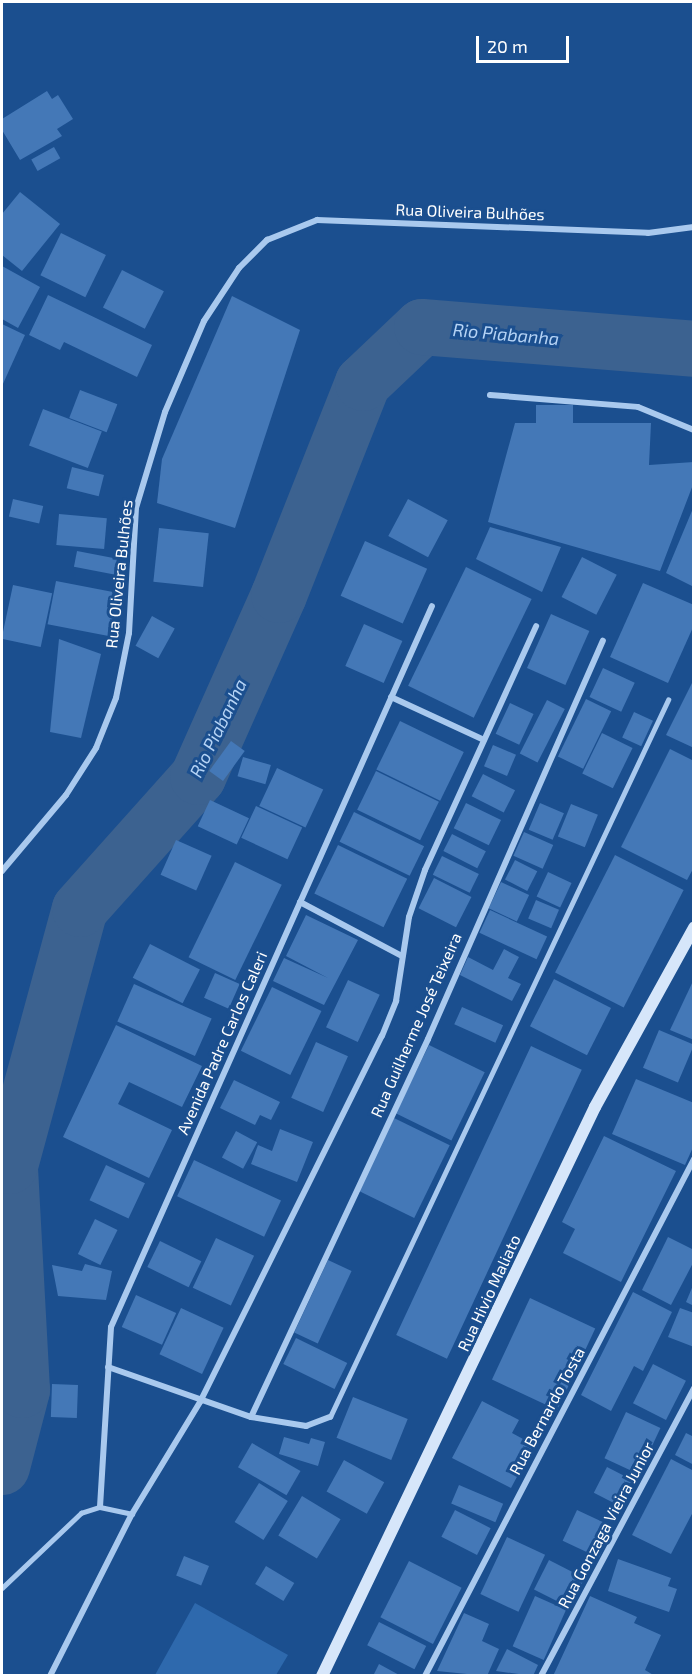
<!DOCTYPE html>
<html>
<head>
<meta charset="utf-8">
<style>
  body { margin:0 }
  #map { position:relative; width:695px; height:1677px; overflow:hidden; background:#1b4f8f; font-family:"Exo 2",sans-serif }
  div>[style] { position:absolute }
  .green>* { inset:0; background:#2e69ad }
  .river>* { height:56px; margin:-28px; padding:0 28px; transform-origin:28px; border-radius:28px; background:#3c6290 }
  .building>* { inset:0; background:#4478b7; transform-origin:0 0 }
  .lane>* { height:4.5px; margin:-2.25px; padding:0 2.25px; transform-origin:2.25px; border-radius:2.25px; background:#a9c9ee }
  .street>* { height:6px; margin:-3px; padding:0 3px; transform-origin:3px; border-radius:3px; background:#a9c9ee }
  .secondary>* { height:12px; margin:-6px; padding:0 6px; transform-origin:6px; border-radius:6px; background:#d6e6fa }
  span { translate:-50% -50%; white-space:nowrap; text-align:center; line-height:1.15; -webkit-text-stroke:6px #1b4f8f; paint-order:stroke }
  .street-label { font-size:16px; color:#fff }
  .water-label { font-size:18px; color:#b5d3f5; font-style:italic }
  .frame { position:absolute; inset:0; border:3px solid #fff; pointer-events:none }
  .scale { position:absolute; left:476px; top:36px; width:93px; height:27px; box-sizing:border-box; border:3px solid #fff; border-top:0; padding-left:8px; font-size:18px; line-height:21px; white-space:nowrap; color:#fff; -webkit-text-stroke:4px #1b4f8f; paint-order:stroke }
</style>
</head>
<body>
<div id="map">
  <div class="green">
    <div style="clip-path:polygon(195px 1603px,288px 1655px,276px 1675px,155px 1675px)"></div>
  </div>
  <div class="river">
    <div style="left:2px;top:1467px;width:80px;rotate:-75.4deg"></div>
    <div style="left:22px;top:1390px;width:224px;rotate:-93.1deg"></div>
    <div style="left:10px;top:1166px;width:266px;rotate:-74.8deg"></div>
    <div style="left:80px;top:909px;width:177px;rotate:-48.2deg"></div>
    <div style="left:198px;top:777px;width:199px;rotate:-66deg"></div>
    <div style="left:279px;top:595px;width:228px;rotate:-68.4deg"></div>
    <div style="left:363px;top:383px;width:81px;rotate:-43.5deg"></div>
    <div style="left:422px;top:327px;width:273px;rotate:4.6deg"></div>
  </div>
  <div class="building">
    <div style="clip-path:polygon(47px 91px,52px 99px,58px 95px,73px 119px,57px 129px,62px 136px,20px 160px,2px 130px,2px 119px)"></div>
    <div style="left:54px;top:147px;width:13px;height:26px;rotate:61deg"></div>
    <div style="clip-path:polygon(20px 192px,60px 224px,22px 271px,2px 255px,2px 214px)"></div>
    <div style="left:61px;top:233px;width:50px;height:47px;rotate:26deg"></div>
    <div style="clip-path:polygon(2px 266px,40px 287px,18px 328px,2px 319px)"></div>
    <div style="left:122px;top:270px;width:47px;height:42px;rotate:27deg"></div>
    <div style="clip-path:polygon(48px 295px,152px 345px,137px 377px,64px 342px,60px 350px,29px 335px)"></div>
    <div style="clip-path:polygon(232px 296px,300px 330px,235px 528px,157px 503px,162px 459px)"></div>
    <div style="clip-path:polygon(2px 324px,25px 335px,2px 386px)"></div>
    <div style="left:80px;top:390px;width:40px;height:30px;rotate:21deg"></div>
    <div style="clip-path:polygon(536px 405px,573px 405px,573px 423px,651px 423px,649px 465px,694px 462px,694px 482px,660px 571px,488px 522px,515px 423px,536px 423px)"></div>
    <div style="left:43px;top:409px;width:63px;height:39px;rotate:21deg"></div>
    <div style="left:72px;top:467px;width:33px;height:22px;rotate:14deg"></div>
    <div style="left:13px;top:499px;width:31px;height:18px;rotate:13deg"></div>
    <div style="left:408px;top:499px;width:45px;height:42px;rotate:28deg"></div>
    <div style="clip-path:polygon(694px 506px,694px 587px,666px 573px)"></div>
    <div style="left:59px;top:514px;width:48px;height:31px;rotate:5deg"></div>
    <div style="clip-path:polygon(490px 527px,561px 547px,542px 592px,476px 559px)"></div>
    <div style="left:159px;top:528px;width:50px;height:54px;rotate:6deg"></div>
    <div style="left:365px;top:541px;width:68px;height:60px;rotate:24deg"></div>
    <div style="left:77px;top:551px;width:41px;height:16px;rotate:11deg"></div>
    <div style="left:582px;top:557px;width:39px;height:45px;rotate:27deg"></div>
    <div style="left:466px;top:567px;width:73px;height:132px;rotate:26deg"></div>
    <div style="left:56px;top:581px;width:66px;height:44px;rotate:11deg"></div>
    <div style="clip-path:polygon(643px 583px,694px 605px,694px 625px,668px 683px,610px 657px)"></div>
    <div style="left:13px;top:585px;width:40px;height:55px;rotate:12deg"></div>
    <div style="left:551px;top:614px;width:42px;height:59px;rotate:24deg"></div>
    <div style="left:152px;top:616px;width:26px;height:34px;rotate:29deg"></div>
    <div style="left:364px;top:624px;width:42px;height:46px;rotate:24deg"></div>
    <div style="clip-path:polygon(59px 639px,101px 654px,81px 738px,50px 732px)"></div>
    <div style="left:603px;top:668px;width:35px;height:32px;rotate:25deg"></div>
    <div style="clip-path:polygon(694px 679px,694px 748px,666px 735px)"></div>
    <div style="left:586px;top:699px;width:28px;height:64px;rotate:26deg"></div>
    <div style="left:547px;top:700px;width:20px;height:60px;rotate:27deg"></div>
    <div style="left:510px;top:703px;width:26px;height:34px;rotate:25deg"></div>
    <div style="left:634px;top:712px;width:21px;height:28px;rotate:25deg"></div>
    <div style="left:400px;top:721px;width:71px;height:54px;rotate:26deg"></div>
    <div style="left:602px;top:733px;width:34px;height:45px;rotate:26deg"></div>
    <div style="left:231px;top:741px;width:17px;height:37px;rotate:36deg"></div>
    <div style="left:493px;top:745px;width:25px;height:23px;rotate:23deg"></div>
    <div style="clip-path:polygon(670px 749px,694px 761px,694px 867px,687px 880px,621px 847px)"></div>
    <div style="left:243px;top:757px;width:29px;height:20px;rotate:16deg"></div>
    <div style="left:277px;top:768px;width:51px;height:42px;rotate:25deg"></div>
    <div style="left:376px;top:771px;width:70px;height:43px;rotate:26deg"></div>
    <div style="left:483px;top:774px;width:36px;height:25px;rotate:27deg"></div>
    <div style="left:210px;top:800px;width:43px;height:29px;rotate:25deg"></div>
    <div style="left:466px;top:803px;width:39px;height:28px;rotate:26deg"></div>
    <div style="left:540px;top:803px;width:26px;height:29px;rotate:23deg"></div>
    <div style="left:571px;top:804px;width:29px;height:35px;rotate:22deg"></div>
    <div style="left:256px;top:806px;width:51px;height:35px;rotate:25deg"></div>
    <div style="left:354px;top:812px;width:78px;height:33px;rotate:26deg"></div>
    <div style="left:524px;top:832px;width:32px;height:26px;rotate:24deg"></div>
    <div style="left:452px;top:834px;width:38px;height:19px;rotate:27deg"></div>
    <div style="left:176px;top:840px;width:39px;height:38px;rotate:24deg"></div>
    <div style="left:338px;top:845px;width:77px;height:54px;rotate:26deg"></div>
    <div style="left:615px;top:855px;width:77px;height:132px;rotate:27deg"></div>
    <div style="left:442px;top:856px;width:41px;height:21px;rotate:26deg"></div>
    <div style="left:515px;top:860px;width:25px;height:22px;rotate:27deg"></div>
    <div style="left:235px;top:862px;width:52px;height:106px;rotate:26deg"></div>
    <div style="left:548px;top:872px;width:26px;height:27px;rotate:25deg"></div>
    <div style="left:434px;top:878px;width:42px;height:34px;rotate:27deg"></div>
    <div style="left:501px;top:882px;width:31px;height:29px;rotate:25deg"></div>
    <div style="left:536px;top:900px;width:25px;height:20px;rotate:23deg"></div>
    <div style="left:490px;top:910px;width:63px;height:25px;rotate:25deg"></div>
    <div style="clip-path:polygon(306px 915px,358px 940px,324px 1005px,273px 981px,284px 958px,328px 978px,286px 956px)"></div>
    <div style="left:150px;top:944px;width:56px;height:38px;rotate:27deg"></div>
    <div style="clip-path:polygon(504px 949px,519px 957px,508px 978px,521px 984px,512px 1001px,460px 975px,468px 957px,493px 970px)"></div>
    <div style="left:215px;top:973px;width:27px;height:27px;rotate:24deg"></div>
    <div style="left:554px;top:979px;width:64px;height:53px;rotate:27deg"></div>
    <div style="clip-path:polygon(694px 979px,694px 1040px,670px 1030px)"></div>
    <div style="left:348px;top:980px;width:35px;height:52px;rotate:25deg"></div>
    <div style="left:134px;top:984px;width:85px;height:41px;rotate:24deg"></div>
    <div style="left:272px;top:987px;width:55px;height:71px;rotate:26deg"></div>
    <div style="left:462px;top:1007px;width:45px;height:19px;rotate:24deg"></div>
    <div style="clip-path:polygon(116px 1025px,202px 1066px,182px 1107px,129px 1082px,118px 1104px,172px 1130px,149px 1178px,63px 1137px)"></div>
    <div style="left:659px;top:1030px;width:38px;height:41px;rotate:23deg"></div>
    <div style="left:316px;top:1042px;width:35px;height:61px;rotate:24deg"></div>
    <div style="left:429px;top:1045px;width:62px;height:76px;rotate:26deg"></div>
    <div style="left:531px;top:1046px;width:56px;height:319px;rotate:25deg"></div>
    <div style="clip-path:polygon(636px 1079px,694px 1103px,694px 1145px,685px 1165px,612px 1134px)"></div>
    <div style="clip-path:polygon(234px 1080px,280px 1102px,271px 1120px,260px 1115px,255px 1125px,220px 1108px)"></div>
    <div style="left:394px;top:1118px;width:62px;height:81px;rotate:26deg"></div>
    <div style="clip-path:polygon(280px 1129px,313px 1142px,297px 1182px,251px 1164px,258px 1145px,272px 1151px)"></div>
    <div style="left:236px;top:1131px;width:24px;height:30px;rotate:28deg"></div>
    <div style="clip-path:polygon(604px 1136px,676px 1171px,621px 1282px,563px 1253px,575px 1229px,562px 1222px)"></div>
    <div style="left:194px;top:1160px;width:96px;height:40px;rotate:25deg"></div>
    <div style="left:106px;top:1165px;width:43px;height:39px;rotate:25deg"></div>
    <div style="left:95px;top:1219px;width:25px;height:39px;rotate:26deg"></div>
    <div style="clip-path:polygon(668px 1237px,694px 1250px,694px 1261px,671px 1305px,642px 1290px)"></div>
    <div style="left:216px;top:1238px;width:42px;height:55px;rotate:25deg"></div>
    <div style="left:160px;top:1241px;width:46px;height:29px;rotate:26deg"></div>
    <div style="left:328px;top:1260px;width:26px;height:80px;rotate:25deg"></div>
    <div style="clip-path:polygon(85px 1264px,112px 1271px,106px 1300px,58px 1296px,52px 1265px,82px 1271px)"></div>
    <div style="clip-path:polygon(694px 1283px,694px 1306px,686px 1302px)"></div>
    <div style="clip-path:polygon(633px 1292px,672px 1312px,643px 1371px,634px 1366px,611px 1411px,581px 1395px)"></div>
    <div style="left:136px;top:1295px;width:44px;height:35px;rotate:24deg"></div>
    <div style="left:530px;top:1298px;width:72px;height:90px;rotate:25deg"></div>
    <div style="left:181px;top:1308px;width:47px;height:51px;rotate:25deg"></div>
    <div style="clip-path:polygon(680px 1308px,694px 1313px,694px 1347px,668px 1337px)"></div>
    <div style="left:296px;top:1338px;width:57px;height:29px;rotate:26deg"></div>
    <div style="left:653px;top:1364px;width:37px;height:44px;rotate:27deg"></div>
    <div style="left:52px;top:1384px;width:26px;height:33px;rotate:2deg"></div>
    <div style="left:353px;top:1397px;width:59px;height:44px;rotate:22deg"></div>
    <div style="clip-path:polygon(482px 1401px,519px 1420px,512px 1433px,534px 1445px,511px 1488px,452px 1458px)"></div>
    <div style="left:626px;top:1412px;width:38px;height:51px;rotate:25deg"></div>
    <div style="clip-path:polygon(686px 1433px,694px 1437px,694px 1465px,675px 1455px)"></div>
    <div style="clip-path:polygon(284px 1437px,309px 1444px,311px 1438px,325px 1442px,318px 1466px,279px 1454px)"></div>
    <div style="left:252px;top:1443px;width:56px;height:28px;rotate:30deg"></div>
    <div style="clip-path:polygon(671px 1459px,694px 1471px,694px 1510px,671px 1554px,632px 1535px)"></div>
    <div style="left:344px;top:1460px;width:46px;height:36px;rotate:29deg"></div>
    <div style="left:607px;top:1467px;width:29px;height:29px;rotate:27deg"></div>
    <div style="left:259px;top:1483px;width:34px;height:46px;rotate:32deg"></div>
    <div style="left:459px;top:1485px;width:48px;height:20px;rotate:23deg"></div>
    <div style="left:302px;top:1496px;width:45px;height:46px;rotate:31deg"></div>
    <div style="left:455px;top:1510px;width:40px;height:30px;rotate:27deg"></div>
    <div style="left:577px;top:1510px;width:40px;height:34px;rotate:25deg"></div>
    <div style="left:507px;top:1537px;width:42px;height:63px;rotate:25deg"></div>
    <div style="left:184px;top:1556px;width:27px;height:21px;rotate:22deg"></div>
    <div style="clip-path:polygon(618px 1559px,671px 1578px,668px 1586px,677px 1589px,669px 1612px,608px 1591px)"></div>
    <div style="left:549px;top:1560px;width:40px;height:33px;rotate:27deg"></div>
    <div style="left:409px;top:1561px;width:59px;height:63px;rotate:27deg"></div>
    <div style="left:266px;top:1566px;width:33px;height:21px;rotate:31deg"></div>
    <div style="left:535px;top:1596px;width:34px;height:55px;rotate:24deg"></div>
    <div style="clip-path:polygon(590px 1596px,637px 1617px,634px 1623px,661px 1635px,645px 1670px,655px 1676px,553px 1676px)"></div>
    <div style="clip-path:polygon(464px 1613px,489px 1624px,482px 1641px,499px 1649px,487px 1676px,437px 1671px)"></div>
    <div style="left:379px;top:1622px;width:53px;height:26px;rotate:27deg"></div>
    <div style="clip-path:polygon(507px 1649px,538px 1665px,533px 1676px,496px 1671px)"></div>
    <div style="clip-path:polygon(379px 1664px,401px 1676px,373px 1676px)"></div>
  </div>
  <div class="lane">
    <div style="left:330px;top:1417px;width:793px;rotate:-64.76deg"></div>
    <div style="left:2px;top:1588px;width:109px;rotate:-43.5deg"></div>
    <div style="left:81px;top:1513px;width:20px;rotate:-18deg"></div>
    <div style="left:100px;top:1507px;width:33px;rotate:12deg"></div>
  </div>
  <div class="street">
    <div style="left:490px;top:395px;width:148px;rotate:4.6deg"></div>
    <div style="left:638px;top:407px;width:61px;rotate:22.3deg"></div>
    <div style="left:391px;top:697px;width:102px;rotate:24.8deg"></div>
    <div style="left:2px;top:871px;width:99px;rotate:-49.9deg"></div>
    <div style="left:66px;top:795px;width:56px;rotate:-57.4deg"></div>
    <div style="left:96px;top:748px;width:54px;rotate:-68.2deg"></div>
    <div style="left:116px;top:698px;width:66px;rotate:-78.7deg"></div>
    <div style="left:129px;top:633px;width:125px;rotate:-86.8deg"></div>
    <div style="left:136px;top:508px;width:100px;rotate:-73.2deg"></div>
    <div style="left:165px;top:412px;width:99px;rotate:-66.8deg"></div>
    <div style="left:204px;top:321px;width:64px;rotate:-56.6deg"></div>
    <div style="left:239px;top:268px;width:40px;rotate:-45deg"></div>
    <div style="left:267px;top:240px;width:54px;rotate:-21.8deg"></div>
    <div style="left:317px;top:220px;width:331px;rotate:2.2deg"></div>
    <div style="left:648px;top:233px;width:46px;rotate:-7.4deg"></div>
    <div style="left:300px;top:902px;width:115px;rotate:27.9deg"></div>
    <div style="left:108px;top:1367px;width:151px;rotate:19.3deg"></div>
    <div style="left:251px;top:1417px;width:56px;rotate:9.3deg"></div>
    <div style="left:306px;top:1426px;width:26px;rotate:-21deg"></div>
    <div style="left:251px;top:1417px;width:417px;rotate:-64.9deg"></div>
    <div style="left:428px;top:1039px;width:435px;rotate:-66.3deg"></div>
    <div style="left:100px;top:1507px;width:180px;rotate:-86.5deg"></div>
    <div style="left:111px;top:1327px;width:789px;rotate:-66deg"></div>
    <div style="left:50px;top:1676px;width:182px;rotate:-63.2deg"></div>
    <div style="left:132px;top:1514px;width:131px;rotate:-58.7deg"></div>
    <div style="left:200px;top:1402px;width:409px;rotate:-63.6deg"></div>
    <div style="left:382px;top:1036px;width:38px;rotate:-68deg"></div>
    <div style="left:396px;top:1001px;width:85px;rotate:-81.2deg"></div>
    <div style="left:409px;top:917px;width:50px;rotate:-71.2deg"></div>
    <div style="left:425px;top:870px;width:268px;rotate:-65.5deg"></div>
    <div style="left:425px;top:1676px;width:583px;rotate:-62.51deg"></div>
    <div style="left:541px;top:1676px;width:326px;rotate:-62deg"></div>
  </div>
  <div class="secondary">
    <div style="left:322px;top:1676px;width:631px;rotate:-64.37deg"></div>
    <div style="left:595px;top:1107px;width:205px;rotate:-61.1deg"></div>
  </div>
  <div class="street-label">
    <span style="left:470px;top:212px;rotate:2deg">Rua Oliveira Bulhões</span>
    <span style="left:119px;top:574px;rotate:-84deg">Rua Oliveira Bulhões</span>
    <span style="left:416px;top:1025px;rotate:-66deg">Rua Guilherme José Teixeira</span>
    <span style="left:222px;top:1043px;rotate:-66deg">Avenida Padre Carlos Caleri</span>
    <span style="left:489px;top:1293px;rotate:-65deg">Rua Hivio Maliato</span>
    <span style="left:547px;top:1411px;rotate:-62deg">Rua Bernardo Tosta</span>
    <span style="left:606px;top:1525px;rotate:-62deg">Rua Gonzaga Vieira Junior</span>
  </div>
  <div class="water-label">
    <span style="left:506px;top:334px;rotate:5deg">Rio Piabanha</span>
    <span style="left:218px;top:728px;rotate:-64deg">Rio Piabanha</span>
  </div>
  <div class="frame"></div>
  <div class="scale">20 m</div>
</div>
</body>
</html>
